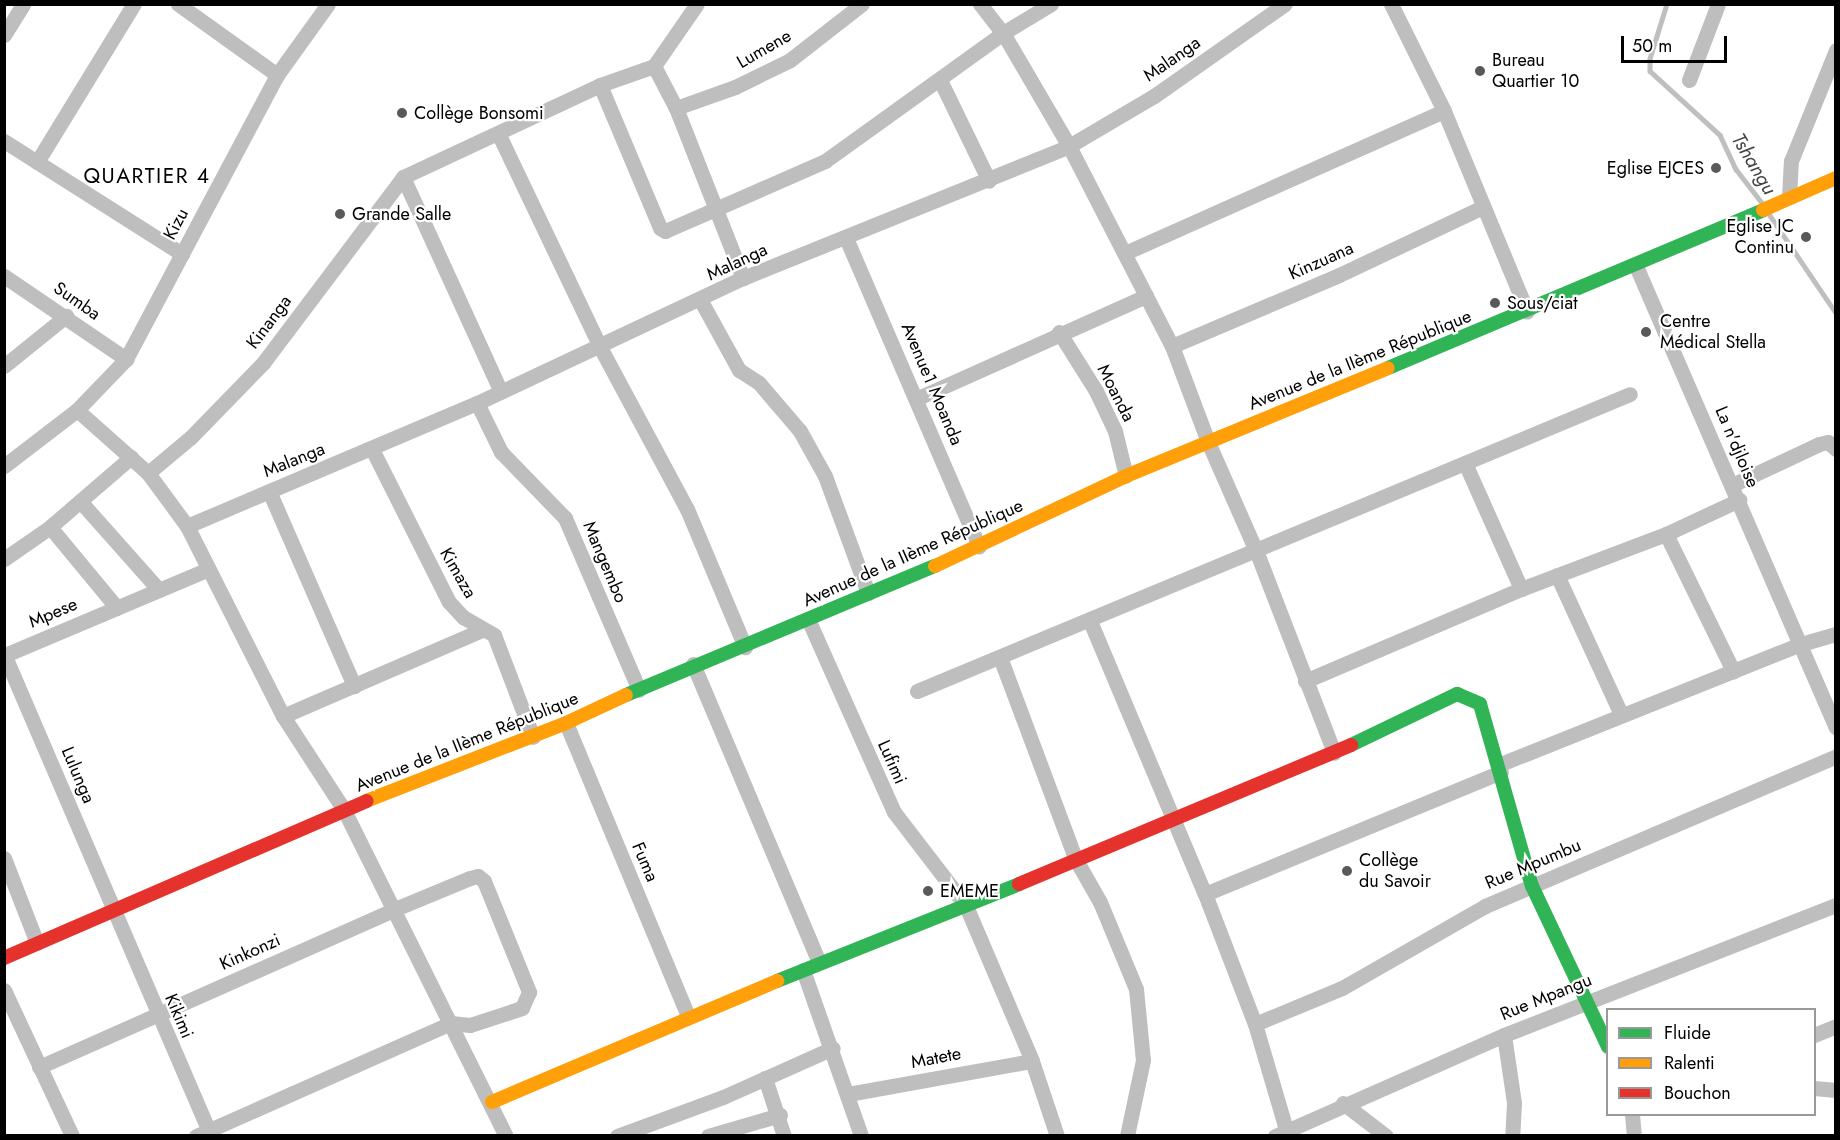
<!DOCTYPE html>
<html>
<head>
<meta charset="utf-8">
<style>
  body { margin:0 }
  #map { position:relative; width:1840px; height:1140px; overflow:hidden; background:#fff; font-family:Jost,sans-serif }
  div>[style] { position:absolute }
  .stream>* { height:4.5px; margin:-2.25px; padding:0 2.25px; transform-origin:2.25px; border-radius:2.25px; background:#bfbfbf }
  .street>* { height:15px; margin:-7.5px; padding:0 7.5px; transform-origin:7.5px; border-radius:7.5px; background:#bebebe }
  .fast>* { height:14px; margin:-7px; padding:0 7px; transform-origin:7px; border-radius:7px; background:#30b455 }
  .slow>* { height:14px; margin:-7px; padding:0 7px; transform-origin:7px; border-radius:7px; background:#ff9f0a }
  .jam>* { height:14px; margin:-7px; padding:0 7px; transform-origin:7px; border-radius:7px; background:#e5322d }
  .dots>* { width:16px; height:16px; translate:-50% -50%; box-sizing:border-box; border:3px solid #fff; border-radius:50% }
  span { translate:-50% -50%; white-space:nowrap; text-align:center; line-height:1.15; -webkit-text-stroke:4.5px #fff; paint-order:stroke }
  .street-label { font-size:18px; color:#000 }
  .poi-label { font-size:18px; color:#000 }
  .left { translate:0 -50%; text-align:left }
  .right { translate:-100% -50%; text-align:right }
  .water-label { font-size:20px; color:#444; font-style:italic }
  .quarter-label { font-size:21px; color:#000; letter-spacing:1.5px }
  .frame { position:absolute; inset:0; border:6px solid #000; pointer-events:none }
  .legend { position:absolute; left:1606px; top:1008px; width:210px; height:108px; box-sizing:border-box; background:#fff; border:2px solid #999; margin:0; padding:8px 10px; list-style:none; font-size:18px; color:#000 }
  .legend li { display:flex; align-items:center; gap:12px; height:30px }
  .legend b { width:30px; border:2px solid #999 }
  .scale { position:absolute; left:1621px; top:36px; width:106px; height:27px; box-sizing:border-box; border:3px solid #000; border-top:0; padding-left:8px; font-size:18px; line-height:21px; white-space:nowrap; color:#000; -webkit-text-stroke:4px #fff; paint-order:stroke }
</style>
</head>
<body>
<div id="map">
  <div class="stream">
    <div style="left:1667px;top:4px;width:58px;rotate:107.2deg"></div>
    <div style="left:1650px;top:59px;width:12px;rotate:90deg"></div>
    <div style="left:1650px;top:71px;width:95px;rotate:42.4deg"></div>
    <div style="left:1720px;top:135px;width:38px;rotate:65deg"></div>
    <div style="left:1736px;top:169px;width:44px;rotate:52.4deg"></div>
    <div style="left:1769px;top:214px;width:120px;rotate:55.9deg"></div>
  </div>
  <div class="street">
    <div style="left:178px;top:4px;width:122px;rotate:35.6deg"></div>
    <div style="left:980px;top:4px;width:37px;rotate:52deg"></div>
    <div style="left:1003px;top:33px;width:131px;rotate:59.7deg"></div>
    <div style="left:1069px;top:146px;width:225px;rotate:62.8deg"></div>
    <div style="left:1172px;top:346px;width:103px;rotate:69.4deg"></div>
    <div style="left:1208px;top:442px;width:121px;rotate:66.2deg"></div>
    <div style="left:1257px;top:553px;width:214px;rotate:68.9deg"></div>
    <div style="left:1391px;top:4px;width:119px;rotate:63.6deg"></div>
    <div style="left:1444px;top:111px;width:217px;rotate:67.5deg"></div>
    <div style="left:4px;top:35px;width:36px;rotate:-58deg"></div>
    <div style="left:654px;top:66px;width:47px;rotate:62.4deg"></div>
    <div style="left:676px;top:108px;width:183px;rotate:68.5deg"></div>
    <div style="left:654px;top:66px;width:75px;rotate:-55.3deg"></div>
    <div style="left:940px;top:80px;width:112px;rotate:64.1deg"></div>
    <div style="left:1689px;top:80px;width:81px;rotate:-69.1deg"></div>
    <div style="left:600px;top:85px;width:155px;rotate:67.2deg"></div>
    <div style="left:660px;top:228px;width:6px;rotate:31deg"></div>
    <div style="left:665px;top:231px;width:175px;rotate:-23.6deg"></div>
    <div style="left:825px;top:161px;width:219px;rotate:-35.7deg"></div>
    <div style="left:1003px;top:33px;width:56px;rotate:-31.1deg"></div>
    <div style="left:676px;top:108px;width:63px;rotate:-19.6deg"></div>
    <div style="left:735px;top:87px;width:61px;rotate:-26.1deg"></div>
    <div style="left:790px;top:60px;width:91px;rotate:-37.9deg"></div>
    <div style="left:499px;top:135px;width:235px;rotate:64.5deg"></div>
    <div style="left:600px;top:347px;width:184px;rotate:61.8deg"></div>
    <div style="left:687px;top:509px;width:150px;rotate:67.2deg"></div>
    <div style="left:4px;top:141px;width:211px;rotate:32.4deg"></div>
    <div style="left:37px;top:162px;width:185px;rotate:-58.5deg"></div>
    <div style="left:403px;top:177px;width:236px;rotate:65.5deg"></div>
    <div style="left:1789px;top:197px;width:36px;rotate:-87deg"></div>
    <div style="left:1791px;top:161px;width:120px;rotate:-67.9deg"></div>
    <div style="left:846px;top:238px;width:336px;rotate:66.7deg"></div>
    <div style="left:1127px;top:252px;width:347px;rotate:-24deg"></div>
    <div style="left:1636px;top:266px;width:503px;rotate:66.59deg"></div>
    <div style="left:4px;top:276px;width:148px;rotate:34.2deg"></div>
    <div style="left:701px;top:301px;width:79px;rotate:61.2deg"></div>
    <div style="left:739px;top:370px;width:24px;rotate:33deg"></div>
    <div style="left:759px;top:383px;width:63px;rotate:49.5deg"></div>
    <div style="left:800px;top:431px;width:51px;rotate:60.9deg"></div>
    <div style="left:825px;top:476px;width:125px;rotate:69.8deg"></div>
    <div style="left:1059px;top:332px;width:70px;rotate:57.9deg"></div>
    <div style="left:1096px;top:391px;width:44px;rotate:64.6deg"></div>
    <div style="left:1115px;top:431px;width:46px;rotate:76.3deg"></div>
    <div style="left:1172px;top:346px;width:181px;rotate:-23deg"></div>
    <div style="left:1339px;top:275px;width:159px;rotate:-25.3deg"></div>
    <div style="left:4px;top:366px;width:80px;rotate:-38.9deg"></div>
    <div style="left:918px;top:398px;width:250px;rotate:-24.1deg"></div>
    <div style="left:477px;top:403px;width:55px;rotate:63.9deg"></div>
    <div style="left:501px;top:452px;width:92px;rotate:45.9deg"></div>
    <div style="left:565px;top:518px;width:187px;rotate:66.7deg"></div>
    <div style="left:77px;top:410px;width:95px;rotate:41.6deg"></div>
    <div style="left:148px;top:473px;width:66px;rotate:53.7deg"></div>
    <div style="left:187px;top:526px;width:213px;rotate:63.2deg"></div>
    <div style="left:283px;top:716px;width:112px;rotate:57deg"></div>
    <div style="left:344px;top:810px;width:364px;rotate:63.6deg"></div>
    <div style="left:372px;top:449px;width:171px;rotate:63.3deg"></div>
    <div style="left:449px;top:602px;width:21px;rotate:47deg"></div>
    <div style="left:463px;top:617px;width:36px;rotate:30deg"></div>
    <div style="left:494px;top:635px;width:109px;rotate:69.1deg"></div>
    <div style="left:1465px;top:463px;width:138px;rotate:66deg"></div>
    <div style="left:4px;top:466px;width:92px;rotate:-37.5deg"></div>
    <div style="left:77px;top:410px;width:71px;rotate:-46.1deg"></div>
    <div style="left:126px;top:359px;width:322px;rotate:-62deg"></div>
    <div style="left:277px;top:75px;width:87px;rotate:-54.3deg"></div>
    <div style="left:148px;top:473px;width:56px;rotate:-39.9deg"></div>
    <div style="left:191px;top:437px;width:103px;rotate:-45.8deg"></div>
    <div style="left:263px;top:363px;width:233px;rotate:-53deg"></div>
    <div style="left:403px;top:177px;width:217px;rotate:-25deg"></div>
    <div style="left:600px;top:85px;width:57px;rotate:-19.4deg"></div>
    <div style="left:1732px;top:485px;width:96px;rotate:-25.2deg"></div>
    <div style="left:1819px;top:444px;width:9px;rotate:-13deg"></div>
    <div style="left:1828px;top:442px;width:11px;rotate:41deg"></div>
    <div style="left:269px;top:491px;width:213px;rotate:66.4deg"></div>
    <div style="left:80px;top:501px;width:119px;rotate:48.4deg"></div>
    <div style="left:187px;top:526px;width:315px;rotate:-23deg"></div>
    <div style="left:477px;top:403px;width:294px;rotate:-25.2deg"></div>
    <div style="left:743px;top:278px;width:352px;rotate:-22deg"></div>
    <div style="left:1069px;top:146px;width:99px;rotate:-30.5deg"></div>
    <div style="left:1154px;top:96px;width:160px;rotate:-35.1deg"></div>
    <div style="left:50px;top:527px;width:105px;rotate:50.4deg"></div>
    <div style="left:1666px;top:534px;width:153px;rotate:63.9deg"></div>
    <div style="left:4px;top:559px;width:56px;rotate:-34.8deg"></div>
    <div style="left:50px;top:527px;width:107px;rotate:-40.8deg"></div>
    <div style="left:1557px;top:575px;width:153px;rotate:65.3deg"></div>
    <div style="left:808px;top:619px;width:211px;rotate:66deg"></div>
    <div style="left:894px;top:812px;width:118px;rotate:52.5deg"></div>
    <div style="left:966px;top:906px;width:168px;rotate:66.9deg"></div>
    <div style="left:1032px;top:1061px;width:79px;rotate:71.6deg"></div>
    <div style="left:1090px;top:621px;width:296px;rotate:67.2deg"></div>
    <div style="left:1205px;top:894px;width:139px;rotate:69deg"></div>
    <div style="left:1255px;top:1024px;width:109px;rotate:73.6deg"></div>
    <div style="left:4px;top:654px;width:525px;rotate:66.76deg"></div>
    <div style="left:5px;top:655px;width:221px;rotate:-22.9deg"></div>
    <div style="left:1000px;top:657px;width:217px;rotate:69.5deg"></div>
    <div style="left:1076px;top:860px;width:48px;rotate:60.3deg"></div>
    <div style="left:1100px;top:902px;width:94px;rotate:67.5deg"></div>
    <div style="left:1136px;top:989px;width:71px;rotate:84.4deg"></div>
    <div style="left:1143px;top:1060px;width:78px;rotate:101.9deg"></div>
    <div style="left:693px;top:664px;width:324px;rotate:67.1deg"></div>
    <div style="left:1305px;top:681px;width:235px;rotate:-23.1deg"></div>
    <div style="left:1521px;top:589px;width:155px;rotate:-20.8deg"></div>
    <div style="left:1666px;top:534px;width:81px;rotate:-25deg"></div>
    <div style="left:917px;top:691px;width:772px;rotate:-22.61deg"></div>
    <div style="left:283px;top:716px;width:217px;rotate:-23.4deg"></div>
    <div style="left:566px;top:723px;width:317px;rotate:67.4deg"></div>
    <div style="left:1498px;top:765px;width:326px;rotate:-21.8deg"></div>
    <div style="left:1801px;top:644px;width:36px;rotate:-16deg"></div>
    <div style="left:4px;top:858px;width:91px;rotate:68.8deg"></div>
    <div style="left:1205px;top:894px;width:320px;rotate:-22.4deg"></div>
    <div style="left:803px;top:970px;width:176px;rotate:70.7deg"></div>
    <div style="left:4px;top:990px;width:161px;rotate:65deg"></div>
    <div style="left:1255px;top:1024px;width:94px;rotate:-22.5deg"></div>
    <div style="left:1342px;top:988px;width:165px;rotate:-29.8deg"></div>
    <div style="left:1485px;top:906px;width:382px;rotate:-23.1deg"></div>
    <div style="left:1504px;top:1035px;width:69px;rotate:81.6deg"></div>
    <div style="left:1514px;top:1103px;width:33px;rotate:93deg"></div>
    <div style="left:1814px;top:1035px;width:24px;rotate:-22deg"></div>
    <div style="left:39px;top:1067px;width:389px;rotate:-23.9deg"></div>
    <div style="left:395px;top:909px;width:81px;rotate:-22.5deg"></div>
    <div style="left:470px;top:878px;width:8px;rotate:-14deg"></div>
    <div style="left:478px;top:876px;width:8px;rotate:40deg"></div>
    <div style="left:484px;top:881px;width:120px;rotate:67.9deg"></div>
    <div style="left:529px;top:992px;width:17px;rotate:114deg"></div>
    <div style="left:522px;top:1008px;width:55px;rotate:161.9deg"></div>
    <div style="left:470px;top:1025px;width:19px;rotate:-174deg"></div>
    <div style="left:451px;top:1023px;width:279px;rotate:156.1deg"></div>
    <div style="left:765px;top:1078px;width:61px;rotate:71.9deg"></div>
    <div style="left:1814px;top:1088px;width:22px;rotate:5deg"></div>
    <div style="left:848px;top:1094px;width:187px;rotate:-10.2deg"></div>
    <div style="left:1343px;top:1103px;width:54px;rotate:37.5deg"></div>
    <div style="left:1632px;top:1114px;width:22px;rotate:85deg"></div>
    <div style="left:617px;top:1136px;width:113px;rotate:-20.2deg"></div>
    <div style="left:723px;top:1097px;width:120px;rotate:-24deg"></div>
    <div style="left:708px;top:1136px;width:75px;rotate:-16.3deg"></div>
    <div style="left:1275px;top:1136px;width:250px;rotate:-23.8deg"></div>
    <div style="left:1504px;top:1035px;width:357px;rotate:-21.4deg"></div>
  </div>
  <div class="fast">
    <div style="left:1388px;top:368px;width:407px;rotate:-22.8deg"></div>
    <div style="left:626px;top:695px;width:335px;rotate:-22.7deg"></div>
    <div style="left:1351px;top:745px;width:118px;rotate:-25.7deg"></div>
    <div style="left:1457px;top:694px;width:25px;rotate:23deg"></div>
    <div style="left:1480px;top:704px;width:189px;rotate:74.1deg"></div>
    <div style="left:1532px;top:886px;width:178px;rotate:64.7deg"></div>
    <div style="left:777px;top:981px;width:261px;rotate:-21.8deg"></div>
  </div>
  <div class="slow">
    <div style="left:1763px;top:210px;width:80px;rotate:-23.7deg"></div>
    <div style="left:935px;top:566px;width:211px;rotate:-25.2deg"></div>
    <div style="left:1126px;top:476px;width:283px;rotate:-22.4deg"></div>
    <div style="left:366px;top:801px;width:215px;rotate:-21.3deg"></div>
    <div style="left:566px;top:723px;width:66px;rotate:-25deg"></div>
    <div style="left:492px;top:1102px;width:310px;rotate:-23deg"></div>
  </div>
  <div class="jam">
    <div style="left:1019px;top:884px;width:360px;rotate:-22.7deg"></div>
    <div style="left:4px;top:958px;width:395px;rotate:-23.4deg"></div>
  </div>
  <div class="dots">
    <div style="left:1480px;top:71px;background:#595959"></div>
    <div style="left:402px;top:113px;background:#595959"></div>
    <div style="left:1716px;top:168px;background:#595959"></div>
    <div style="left:340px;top:214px;background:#595959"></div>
    <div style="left:1806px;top:237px;background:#595959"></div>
    <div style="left:1495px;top:303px;background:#595959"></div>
    <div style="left:1646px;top:332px;background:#595959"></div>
    <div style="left:1347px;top:871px;background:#595959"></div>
    <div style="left:928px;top:891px;background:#595959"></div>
  </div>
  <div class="street-label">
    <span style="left:764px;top:49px;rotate:-30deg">Lumene</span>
    <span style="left:1172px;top:59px;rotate:-35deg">Malanga</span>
    <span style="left:176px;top:224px;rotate:-62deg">Kizu</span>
    <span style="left:1321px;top:261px;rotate:-24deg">Kinzuana</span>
    <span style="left:737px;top:262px;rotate:-25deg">Malanga</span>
    <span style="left:77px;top:301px;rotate:35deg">Sumba</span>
    <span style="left:269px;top:322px;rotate:-53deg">Kinanga</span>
    <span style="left:1360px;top:360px;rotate:-22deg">Avenue de la IIème République</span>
    <span style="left:932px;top:384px;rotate:67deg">Avenue1 Moanda</span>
    <span style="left:1116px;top:393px;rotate:63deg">Moanda</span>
    <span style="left:1737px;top:447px;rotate:67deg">La n'djloise</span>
    <span style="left:294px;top:460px;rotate:-22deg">Malanga</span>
    <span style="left:913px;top:553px;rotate:-24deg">Avenue de la IIème République</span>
    <span style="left:605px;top:562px;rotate:67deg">Mangembo</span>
    <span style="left:458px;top:573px;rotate:60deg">Kimaza</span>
    <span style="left:53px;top:613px;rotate:-23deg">Mpese</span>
    <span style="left:467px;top:742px;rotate:-22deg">Avenue de la IIème République</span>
    <span style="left:892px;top:762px;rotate:66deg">Lufimi</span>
    <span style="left:78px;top:775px;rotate:67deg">Lulunga</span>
    <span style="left:645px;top:862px;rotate:67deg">Fuma</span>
    <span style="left:1533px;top:864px;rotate:-23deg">Rue Mpumbu</span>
    <span style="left:250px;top:952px;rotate:-24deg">Kinkonzi</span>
    <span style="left:1546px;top:997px;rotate:-22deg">Rue Mpangu</span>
    <span style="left:179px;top:1016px;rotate:67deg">Kikimi</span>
    <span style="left:936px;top:1058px;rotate:-11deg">Matete</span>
  </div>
  <div class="poi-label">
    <span class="left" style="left:1492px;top:71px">Bureau<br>Quartier 10</span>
    <span class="left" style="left:414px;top:113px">Collège Bonsomi</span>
    <span class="right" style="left:1704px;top:168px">Eglise EJCES</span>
    <span class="left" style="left:352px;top:214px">Grande Salle</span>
    <span class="right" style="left:1794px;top:237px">Eglise JC<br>Continu</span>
    <span class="left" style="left:1507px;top:303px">Sous/ciat</span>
    <span class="left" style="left:1660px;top:332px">Centre<br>Médical Stella</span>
    <span class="left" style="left:1359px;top:871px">Collège<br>du Savoir</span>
    <span class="left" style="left:940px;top:891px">EMEME</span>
  </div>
  <div class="water-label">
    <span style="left:1754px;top:164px;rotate:59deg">Tshangu</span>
  </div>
  <div class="quarter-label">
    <span style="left:147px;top:176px">QUARTIER 4</span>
  </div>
  <div class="frame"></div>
  <ul class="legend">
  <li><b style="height:8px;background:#30b455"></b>Fluide</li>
  <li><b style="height:8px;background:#ff9f0a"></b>Ralenti</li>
  <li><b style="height:8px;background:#e5322d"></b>Bouchon</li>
  </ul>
  <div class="scale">50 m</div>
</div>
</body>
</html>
